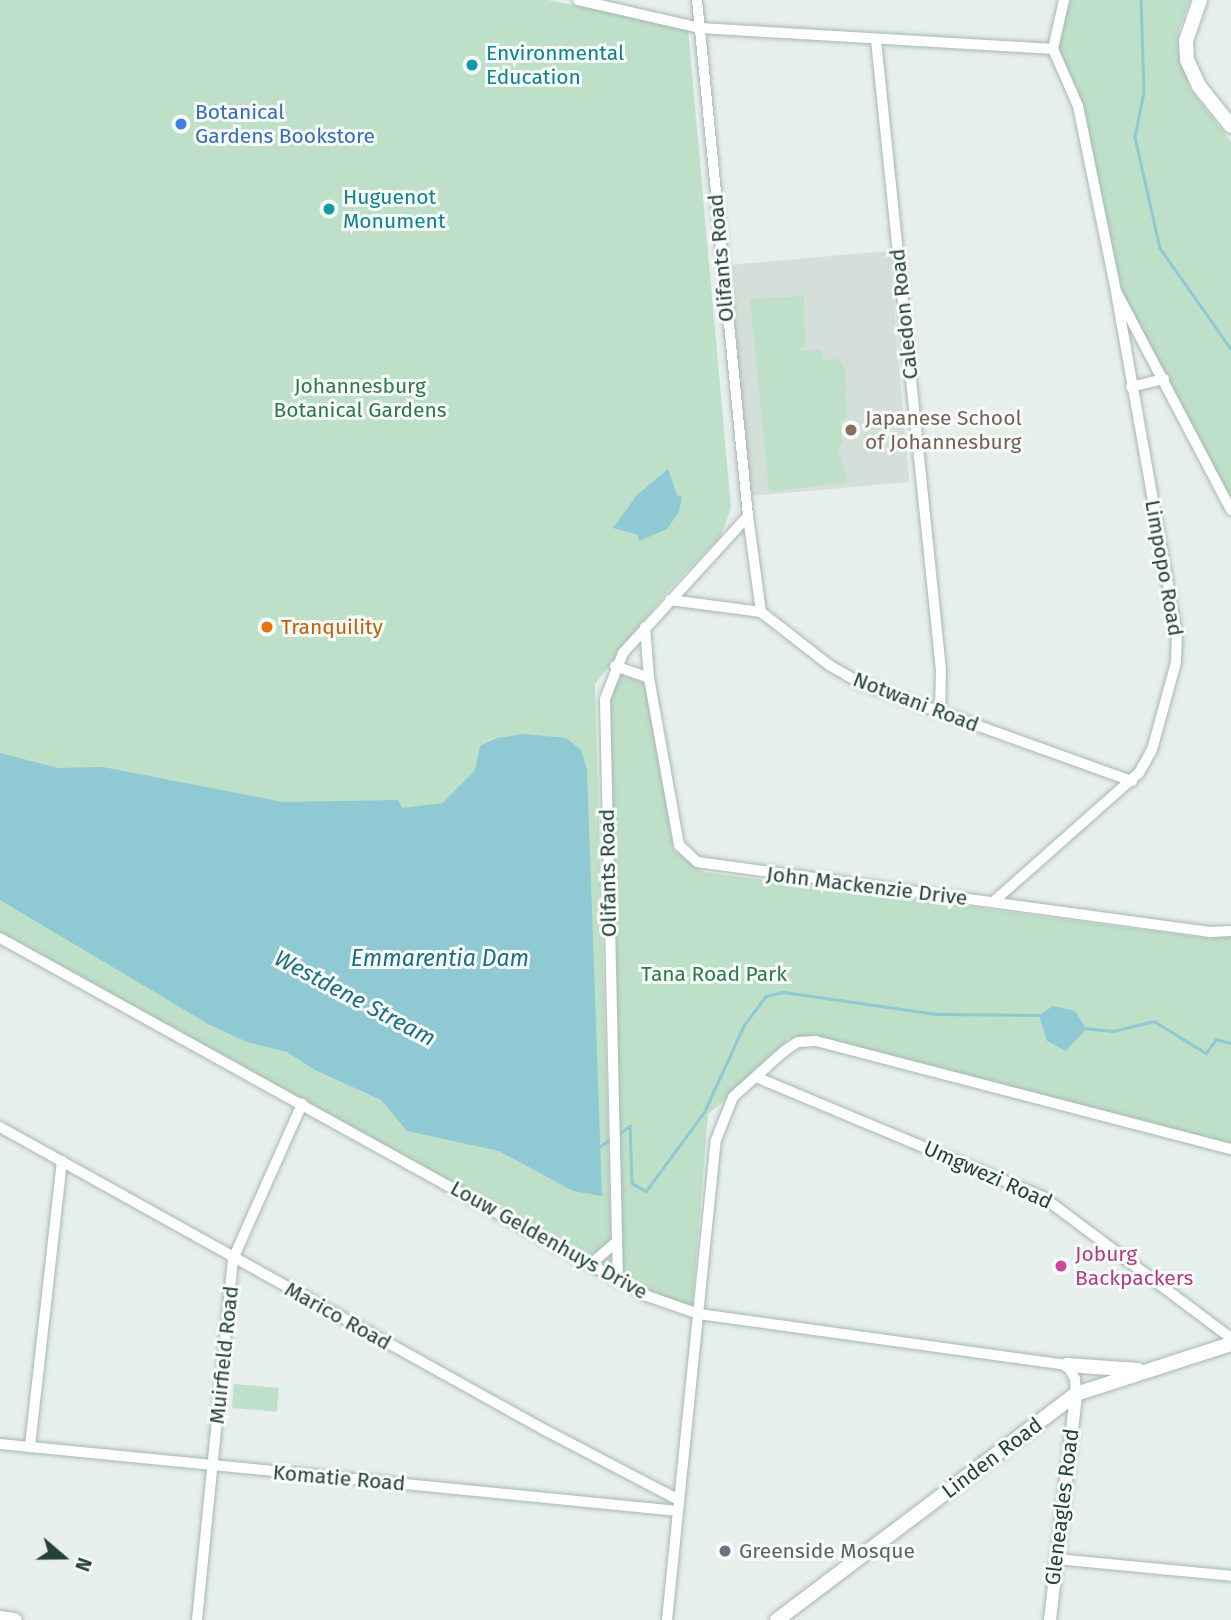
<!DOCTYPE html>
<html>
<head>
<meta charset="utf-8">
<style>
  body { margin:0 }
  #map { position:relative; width:1231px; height:1620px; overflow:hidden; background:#e6efeb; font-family:"Fira Sans",sans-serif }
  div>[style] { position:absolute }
  .built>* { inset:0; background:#d4dfda; transform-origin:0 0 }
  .green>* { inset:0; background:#bfe0c8; transform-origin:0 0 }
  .water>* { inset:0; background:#8ec9d4 }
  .stream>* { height:2.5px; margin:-1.25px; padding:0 1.25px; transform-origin:1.25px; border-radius:1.25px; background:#8ec9d4 }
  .roads { filter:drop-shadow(0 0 2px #a8b8b2) drop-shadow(0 0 2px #a8b8b2) }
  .minor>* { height:10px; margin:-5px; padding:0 5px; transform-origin:5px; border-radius:5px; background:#fff }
  .tertiary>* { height:12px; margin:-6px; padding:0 6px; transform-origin:6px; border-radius:6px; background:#fff }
  .secondary>* { height:14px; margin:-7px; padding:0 7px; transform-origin:7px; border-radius:7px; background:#fff }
  .dots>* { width:19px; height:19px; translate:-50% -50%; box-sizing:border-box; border:4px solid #f7fbf9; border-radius:50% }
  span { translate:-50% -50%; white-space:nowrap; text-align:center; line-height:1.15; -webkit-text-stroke:6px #f7fbf9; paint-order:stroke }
  .culture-label { font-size:21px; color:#0d838f }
  .left { translate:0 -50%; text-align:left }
  .shop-label { font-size:21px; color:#366cbe }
  .street-label { font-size:21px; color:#24423a }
  .park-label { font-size:21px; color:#2d7a4b }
  .education-label { font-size:21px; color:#785e54 }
  .food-label { font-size:21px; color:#c56008 }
  .hotel-label { font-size:21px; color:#b23c85 }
  .worship-label { font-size:21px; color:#5b616d }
  .water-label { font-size:23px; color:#1c6f80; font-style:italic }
  .north { position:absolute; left:28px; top:1522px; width:70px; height:70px; -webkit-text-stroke:5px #f7fbf9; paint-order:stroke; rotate:110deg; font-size:19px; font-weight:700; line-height:28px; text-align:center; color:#24423a }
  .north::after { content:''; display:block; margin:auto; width:24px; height:32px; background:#24423a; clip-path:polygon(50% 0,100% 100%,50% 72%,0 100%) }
</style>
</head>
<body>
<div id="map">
  <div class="built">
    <div style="left:889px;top:251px;width:232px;height:160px;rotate:85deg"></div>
  </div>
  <div class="green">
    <div style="clip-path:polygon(0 0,548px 0,688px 29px,731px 508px,721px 536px,663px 596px,595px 684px,612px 1272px,0 935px)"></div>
    <div style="clip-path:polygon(1070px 0,1190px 0,1178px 33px,1190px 89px,1231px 142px,1231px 519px,1113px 294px,1085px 120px,1056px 49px)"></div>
    <div style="clip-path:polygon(804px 296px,805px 349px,785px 350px,820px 350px,823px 360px,840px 359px,845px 369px,847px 417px,840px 420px,843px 444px,838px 450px,848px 482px,769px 492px,750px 299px)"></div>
    <div style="clip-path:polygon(618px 673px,647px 685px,674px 851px,704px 872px,1213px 939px,1231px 926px,1231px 1151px,789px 1038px,752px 1078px,708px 1114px,692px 1309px,622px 1278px,609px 707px)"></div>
    <div style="left:234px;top:1384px;width:45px;height:24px;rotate:5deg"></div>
  </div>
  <div class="water">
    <div style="clip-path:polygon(668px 469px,677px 495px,682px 497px,679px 512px,667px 529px,639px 541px,638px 535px,613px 528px,637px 495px)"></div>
    <div style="clip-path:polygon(525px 734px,566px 738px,581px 750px,587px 769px,602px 1196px,573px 1191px,499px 1151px,407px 1131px,381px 1100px,315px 1070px,287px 1052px,247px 1042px,210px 1025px,0 900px,0 753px,58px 768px,103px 767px,283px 802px,398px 800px,402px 808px,443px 803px,475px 770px,480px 746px,497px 738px)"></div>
    <div style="clip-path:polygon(1053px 1006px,1075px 1011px,1086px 1029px,1066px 1051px,1047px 1041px,1039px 1015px)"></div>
  </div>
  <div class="stream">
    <div style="left:1141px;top:0;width:92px;rotate:88.1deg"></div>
    <div style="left:1144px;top:92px;width:46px;rotate:101.3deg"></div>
    <div style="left:1135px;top:137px;width:114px;rotate:77.3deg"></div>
    <div style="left:1160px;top:248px;width:123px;rotate:54.9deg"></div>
    <div style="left:1084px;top:1028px;width:29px;rotate:6deg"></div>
    <div style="left:1113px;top:1031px;width:42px;rotate:-13.7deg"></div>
    <div style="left:1154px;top:1021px;width:61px;rotate:31.6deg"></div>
    <div style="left:1206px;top:1053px;width:17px;rotate:-54deg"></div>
    <div style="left:1216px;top:1039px;width:16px;rotate:15deg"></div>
    <div style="left:617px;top:1135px;width:16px;rotate:-35deg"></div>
    <div style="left:630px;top:1126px;width:57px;rotate:88deg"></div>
    <div style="left:632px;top:1183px;width:16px;rotate:30deg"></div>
    <div style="left:646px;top:1191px;width:98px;rotate:-53.7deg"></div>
    <div style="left:704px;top:1112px;width:96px;rotate:-65.3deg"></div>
    <div style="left:744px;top:1025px;width:36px;rotate:-53deg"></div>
    <div style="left:766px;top:996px;width:18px;rotate:-13deg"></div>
    <div style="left:784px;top:992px;width:155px;rotate:8.2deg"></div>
    <div style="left:937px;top:1014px;width:104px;rotate:0.6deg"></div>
    <div style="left:599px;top:1147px;width:14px;rotate:-34deg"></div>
  </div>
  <div class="roads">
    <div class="minor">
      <div style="left:578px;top:0;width:125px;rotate:12.9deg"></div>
      <div style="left:700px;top:28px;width:354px;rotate:3.4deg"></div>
      <div style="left:1064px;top:0;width:50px;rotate:102.7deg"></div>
      <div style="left:1053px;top:49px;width:62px;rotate:66.3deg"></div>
      <div style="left:1078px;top:106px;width:189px;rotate:78.4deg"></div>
      <div style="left:1116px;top:291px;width:247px;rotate:62.3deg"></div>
      <div style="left:876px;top:40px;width:633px;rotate:84.11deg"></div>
      <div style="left:941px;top:670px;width:43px;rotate:91.3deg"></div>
      <div style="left:1131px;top:387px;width:34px;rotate:-14deg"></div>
      <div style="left:748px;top:516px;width:97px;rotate:82.3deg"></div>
      <div style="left:670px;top:600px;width:92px;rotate:7.5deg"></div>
      <div style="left:761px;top:612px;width:86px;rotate:37.9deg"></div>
      <div style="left:829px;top:665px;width:38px;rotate:30deg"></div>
      <div style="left:862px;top:684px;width:287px;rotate:19.8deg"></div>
      <div style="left:645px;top:627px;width:51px;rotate:85.5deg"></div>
      <div style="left:615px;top:666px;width:36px;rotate:19deg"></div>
      <div style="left:649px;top:678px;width:170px;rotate:79.8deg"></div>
      <div style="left:679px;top:845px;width:25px;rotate:43deg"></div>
      <div style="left:697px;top:862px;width:518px;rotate:7.77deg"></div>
      <div style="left:1210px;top:932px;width:21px;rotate:-3deg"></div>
      <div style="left:993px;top:902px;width:195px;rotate:-41.5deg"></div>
      <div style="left:1139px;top:773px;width:26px;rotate:-61deg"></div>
      <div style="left:1152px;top:750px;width:91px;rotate:-74.7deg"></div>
      <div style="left:1176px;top:662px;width:27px;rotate:-88deg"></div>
      <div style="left:1177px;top:635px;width:349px;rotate:-100.1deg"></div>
      <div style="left:0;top:938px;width:739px;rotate:28.96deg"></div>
      <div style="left:647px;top:1296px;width:55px;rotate:19.1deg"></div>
      <div style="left:699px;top:1314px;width:372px;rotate:7.9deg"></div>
      <div style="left:1067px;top:1365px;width:16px;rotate:60deg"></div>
      <div style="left:1075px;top:1379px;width:15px;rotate:86deg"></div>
      <div style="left:756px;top:1077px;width:311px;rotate:22.7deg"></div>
      <div style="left:1043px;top:1197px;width:235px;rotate:36.9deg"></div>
      <div style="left:0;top:1127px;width:619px;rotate:29.09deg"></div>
      <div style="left:541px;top:1428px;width:156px;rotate:27.6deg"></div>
      <div style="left:591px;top:1264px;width:33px;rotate:-41deg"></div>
      <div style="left:618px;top:1281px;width:582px;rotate:-91.28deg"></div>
      <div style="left:605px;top:699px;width:49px;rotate:-68.6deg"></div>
      <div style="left:623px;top:653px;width:185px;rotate:-47.6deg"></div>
      <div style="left:748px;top:516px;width:519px;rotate:-95.64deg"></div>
      <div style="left:0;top:1444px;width:681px;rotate:5.64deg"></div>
      <div style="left:30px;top:1446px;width:287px;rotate:-83.6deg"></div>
      <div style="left:1056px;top:1559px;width:176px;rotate:5.5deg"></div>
      <div style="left:197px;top:1620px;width:363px;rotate:-84.3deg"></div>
      <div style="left:233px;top:1259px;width:170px;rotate:-66deg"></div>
      <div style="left:667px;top:1620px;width:482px;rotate:-84.2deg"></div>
      <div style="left:716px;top:1140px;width:46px;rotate:-68.4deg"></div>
      <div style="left:733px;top:1097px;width:67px;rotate:-42deg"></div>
      <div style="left:783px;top:1052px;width:18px;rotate:-34deg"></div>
      <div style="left:798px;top:1042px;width:18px;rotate:-3deg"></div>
      <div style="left:816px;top:1041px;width:429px;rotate:14.6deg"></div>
    </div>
    <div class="tertiary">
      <div style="left:1050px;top:1620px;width:227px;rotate:-83.4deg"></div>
    </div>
    <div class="secondary">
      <div style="left:1200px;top:0;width:43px;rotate:108.9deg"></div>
      <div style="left:1186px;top:41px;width:19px;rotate:87deg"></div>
      <div style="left:1187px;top:60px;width:29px;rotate:65deg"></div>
      <div style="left:1199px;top:86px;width:51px;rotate:51.3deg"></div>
      <div style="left:1067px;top:1365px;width:71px;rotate:4deg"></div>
      <div style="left:0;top:1618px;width:15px;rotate:8deg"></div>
      <div style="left:777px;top:1620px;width:375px;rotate:-37.1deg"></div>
      <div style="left:1076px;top:1394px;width:163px;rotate:-17.9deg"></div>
    </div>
  </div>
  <div class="dots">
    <div style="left:472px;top:65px;background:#0f9aa8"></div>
    <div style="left:181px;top:124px;background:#3f7fe0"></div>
    <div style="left:329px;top:209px;background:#0f9aa8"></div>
    <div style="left:851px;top:430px;background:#8d6e63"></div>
    <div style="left:267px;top:627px;background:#e8710a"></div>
    <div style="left:1061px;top:1266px;background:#d1479c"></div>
    <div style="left:725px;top:1551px;background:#6b7280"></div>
  </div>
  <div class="culture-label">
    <span class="left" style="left:486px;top:65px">Environmental<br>Education</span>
    <span class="left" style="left:343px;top:209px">Huguenot<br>Monument</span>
  </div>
  <div class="shop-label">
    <span class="left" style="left:195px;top:124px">Botanical<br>Gardens Bookstore</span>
  </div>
  <div class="street-label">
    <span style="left:721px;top:258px;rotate:-95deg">Olifants Road</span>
    <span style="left:904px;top:314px;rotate:-96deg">Caledon Road</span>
    <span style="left:1164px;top:568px;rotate:80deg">Limpopo Road</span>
    <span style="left:916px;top:702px;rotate:21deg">Notwani Road</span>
    <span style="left:608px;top:873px;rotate:-91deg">Olifants Road</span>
    <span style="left:867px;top:886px;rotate:7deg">John Mackenzie Drive</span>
    <span style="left:988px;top:1175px;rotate:24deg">Umgwezi Road</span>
    <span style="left:549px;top:1240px;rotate:29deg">Louw Geldenhuys Drive</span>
    <span style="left:338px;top:1316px;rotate:29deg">Marico Road</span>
    <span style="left:224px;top:1355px;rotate:-84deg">Muirfield Road</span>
    <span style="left:992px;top:1458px;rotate:-37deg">Linden Road</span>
    <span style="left:339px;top:1478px;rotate:5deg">Komatie Road</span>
    <span style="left:1062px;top:1507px;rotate:-83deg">Gleneagles Road</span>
  </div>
  <div class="park-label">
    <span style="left:360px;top:398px">Johannesburg<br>Botanical Gardens</span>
    <span style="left:714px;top:974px">Tana Road Park</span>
  </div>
  <div class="education-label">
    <span class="left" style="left:865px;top:430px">Japanese School<br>of Johannesburg</span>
  </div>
  <div class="food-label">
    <span class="left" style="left:281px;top:627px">Tranquility</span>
  </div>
  <div class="hotel-label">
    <span class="left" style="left:1075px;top:1266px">Joburg<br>Backpackers</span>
  </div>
  <div class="worship-label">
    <span class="left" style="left:739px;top:1551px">Greenside Mosque</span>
  </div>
  <div class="water-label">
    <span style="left:440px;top:958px">Emmarentia Dam</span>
    <span style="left:355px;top:998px;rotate:28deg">Westdene Stream</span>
  </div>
  <div class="north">N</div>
</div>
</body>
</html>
